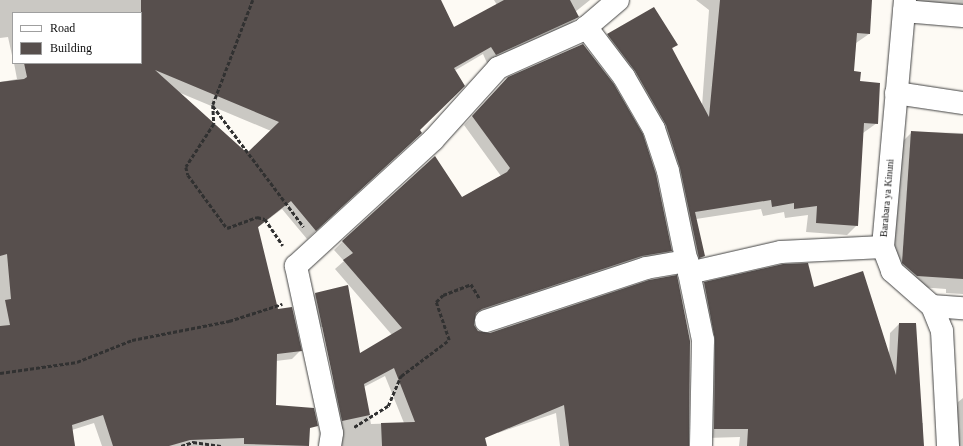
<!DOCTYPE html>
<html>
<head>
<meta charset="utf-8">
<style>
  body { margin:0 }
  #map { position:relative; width:963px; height:446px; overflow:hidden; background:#fdfaf4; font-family:Georgia,serif }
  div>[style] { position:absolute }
  .shadow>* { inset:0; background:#0003 }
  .building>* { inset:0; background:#574f4d }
  .path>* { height:2.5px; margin-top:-1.25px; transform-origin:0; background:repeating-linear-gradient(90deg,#313131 0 4px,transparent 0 6px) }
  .roads { filter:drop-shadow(0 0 1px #424242) drop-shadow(0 0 1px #424242) }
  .minor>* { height:22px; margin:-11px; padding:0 11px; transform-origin:11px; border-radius:11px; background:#fff }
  span { translate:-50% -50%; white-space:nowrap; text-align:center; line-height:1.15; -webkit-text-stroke:4px #fff; paint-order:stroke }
  .street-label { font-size:10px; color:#0f0f0f }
  .legend { position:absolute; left:12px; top:12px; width:130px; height:52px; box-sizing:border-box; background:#fff; border:1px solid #9f9f9f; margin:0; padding:5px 7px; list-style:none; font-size:12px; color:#0f0f0f }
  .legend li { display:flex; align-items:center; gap:8px; height:20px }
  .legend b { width:20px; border:1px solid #9f9f9f }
</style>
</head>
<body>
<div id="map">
  <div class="shadow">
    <div style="clip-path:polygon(evenodd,0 0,440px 0,454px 28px,497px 5px,494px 0,590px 0,575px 12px,578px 17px,566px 28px,487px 63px,483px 54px,454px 71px,412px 142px,307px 239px,282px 209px,257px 228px,277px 310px,300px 351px,292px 359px,276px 361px,275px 406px,310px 409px,308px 446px,102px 446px,94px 423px,72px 430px,75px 446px,0 446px,0 82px,17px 79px,14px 63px,141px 63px,141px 13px,13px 13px,13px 60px,8px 37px,0 38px,0 0,178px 92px,271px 131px,247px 154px,178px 92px)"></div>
    <div style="clip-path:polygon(696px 0,871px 0,869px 34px,856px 43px,853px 72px,877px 123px,863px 133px,857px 225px,847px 235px,806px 232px,808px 215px,785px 218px,784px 212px,763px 216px,761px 209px,696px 219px,704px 256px,694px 266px,671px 178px,598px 45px,608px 35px,677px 44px,671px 50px,702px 106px,709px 10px)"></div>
    <div style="clip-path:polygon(916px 0,963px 0,963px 5px,915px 8px)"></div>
    <div style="clip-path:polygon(evenodd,500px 87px,671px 251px,662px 259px,632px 264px,473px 317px,477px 331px,687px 446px,560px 446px,556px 413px,498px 433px,492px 401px,463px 446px,336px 446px,332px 327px,312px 327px,306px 303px,315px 294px,347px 287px,359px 355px,392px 335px,335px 269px,344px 261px,334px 250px,343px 241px,461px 198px,501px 176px,464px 125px,500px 87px,385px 376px,404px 423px,371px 424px,364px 387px,385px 376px)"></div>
    <div style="clip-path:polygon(912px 132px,963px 133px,963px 294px,946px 293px,946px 289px,906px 286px,892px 274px,901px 143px)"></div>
    <div style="clip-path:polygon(704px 283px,814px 288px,889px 357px,890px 333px,899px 324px,920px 423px,923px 423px,922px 446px,739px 446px,740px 437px,706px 438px,696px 292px)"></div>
    <div style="clip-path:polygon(963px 398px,963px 446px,951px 446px,958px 402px)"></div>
  </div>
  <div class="building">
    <div style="clip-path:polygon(evenodd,141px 0,441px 0,454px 27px,504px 0,570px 0,579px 17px,496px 55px,491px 47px,454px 68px,465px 86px,420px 130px,422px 133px,316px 231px,291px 201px,258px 227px,278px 309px,292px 307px,302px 351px,277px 354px,276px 405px,314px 408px,318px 426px,310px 428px,309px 446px,244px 444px,244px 438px,190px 440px,169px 446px,113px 446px,103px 415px,72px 425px,75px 446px,0 446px,0 326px,10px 325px,5px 300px,11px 299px,7px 254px,0 256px,0 82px,24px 79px,27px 77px,24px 63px,141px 63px,141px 0,155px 70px,279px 122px,247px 153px,155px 70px)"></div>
    <div style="clip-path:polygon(720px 0,872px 0,870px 34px,857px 33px,854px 71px,861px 72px,860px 81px,880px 83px,878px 124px,864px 123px,858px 226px,816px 223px,817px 206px,794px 209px,794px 203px,772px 207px,771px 200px,695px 212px,705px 256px,699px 258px,680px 168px,666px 125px,635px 71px,607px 34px,654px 7px,678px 45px,672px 48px,709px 117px)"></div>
    <div style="clip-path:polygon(583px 44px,614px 84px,643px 134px,656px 174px,672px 251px,642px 256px,482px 309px,476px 313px,474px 325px,478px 331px,490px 333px,649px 280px,677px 275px,690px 341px,689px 446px,569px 446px,564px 405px,485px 438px,487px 446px,382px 446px,381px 423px,415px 422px,394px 368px,364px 384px,370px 415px,342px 421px,315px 293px,348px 285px,360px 353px,402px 328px,343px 260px,353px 253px,342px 241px,435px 156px,462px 197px,507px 172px,510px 168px,472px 116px,508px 77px)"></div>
    <div style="clip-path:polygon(911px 131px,963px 134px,963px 279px,917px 276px,902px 263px)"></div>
    <div style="clip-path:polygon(808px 263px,814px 287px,863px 271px,896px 375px,899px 323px,916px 323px,924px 446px,747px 446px,748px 429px,714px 429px,715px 340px,704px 282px,783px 264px)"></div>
  </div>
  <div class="path">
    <div style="left:253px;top:0;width:112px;rotate:110.9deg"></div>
    <div style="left:213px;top:105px;width:19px;rotate:87deg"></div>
    <div style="left:214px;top:124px;width:51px;rotate:123.1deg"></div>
    <div style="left:186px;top:167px;width:8px;rotate:76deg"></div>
    <div style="left:188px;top:175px;width:66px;rotate:53.7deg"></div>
    <div style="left:227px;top:228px;width:32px;rotate:-20deg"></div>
    <div style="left:257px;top:217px;width:8px;rotate:14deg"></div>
    <div style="left:265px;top:219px;width:32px;rotate:56deg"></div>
    <div style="left:213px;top:106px;width:151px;rotate:53.1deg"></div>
    <div style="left:0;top:373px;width:78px;rotate:-8.1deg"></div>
    <div style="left:77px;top:362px;width:59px;rotate:-21.8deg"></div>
    <div style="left:132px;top:340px;width:99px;rotate:-11.1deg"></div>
    <div style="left:229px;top:321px;width:56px;rotate:-17.8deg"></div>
    <div style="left:354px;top:427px;width:40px;rotate:-32deg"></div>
    <div style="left:388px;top:406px;width:33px;rotate:-67deg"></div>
    <div style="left:401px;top:376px;width:60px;rotate:-36.9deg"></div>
    <div style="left:449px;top:340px;width:40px;rotate:-108.9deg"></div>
    <div style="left:436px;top:302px;width:10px;rotate:-45deg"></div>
    <div style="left:443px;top:295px;width:30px;rotate:-21deg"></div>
    <div style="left:471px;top:284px;width:17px;rotate:59deg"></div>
    <div style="left:181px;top:446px;width:13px;rotate:-18deg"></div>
    <div style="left:193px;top:442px;width:30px;rotate:8deg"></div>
  </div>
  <div class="roads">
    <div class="minor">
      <div style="left:905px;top:0;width:248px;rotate:95.1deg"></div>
      <div style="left:883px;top:247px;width:26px;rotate:69deg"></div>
      <div style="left:892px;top:271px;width:53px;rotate:41.2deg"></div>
      <div style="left:932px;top:306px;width:27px;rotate:68deg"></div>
      <div style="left:942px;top:331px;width:115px;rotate:87deg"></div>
      <div style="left:904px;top:11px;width:59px;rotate:4.8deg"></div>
      <div style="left:586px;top:27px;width:63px;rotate:52.8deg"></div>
      <div style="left:624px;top:77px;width:60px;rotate:60deg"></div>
      <div style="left:654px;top:129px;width:44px;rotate:71.6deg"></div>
      <div style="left:668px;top:171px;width:173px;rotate:78.3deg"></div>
      <div style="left:703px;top:340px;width:106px;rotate:91.1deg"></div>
      <div style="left:896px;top:93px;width:68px;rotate:8.5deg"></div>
      <div style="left:689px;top:273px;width:94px;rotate:-12.9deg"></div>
      <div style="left:781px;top:252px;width:102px;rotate:-2.8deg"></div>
      <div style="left:932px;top:306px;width:31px;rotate:4deg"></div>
      <div style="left:486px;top:321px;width:169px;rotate:-18.3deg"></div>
      <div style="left:646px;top:268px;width:42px;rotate:-9.7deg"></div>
      <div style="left:330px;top:446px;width:13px;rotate:-81deg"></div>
      <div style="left:332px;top:433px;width:171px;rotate:-102.2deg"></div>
      <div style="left:296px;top:266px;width:186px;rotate:-42.6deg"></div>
      <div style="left:433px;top:140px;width:97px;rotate:-47.9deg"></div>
      <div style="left:498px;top:68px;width:93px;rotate:-24.1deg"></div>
      <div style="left:583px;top:30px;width:46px;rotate:-40.6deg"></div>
    </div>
  </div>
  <div class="street-label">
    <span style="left:887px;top:198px;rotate:-85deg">Barabara ya Kinuni</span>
  </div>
  <ul class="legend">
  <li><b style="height:5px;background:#fff"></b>Road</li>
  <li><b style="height:11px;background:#574f4d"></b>Building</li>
  </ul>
</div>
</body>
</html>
